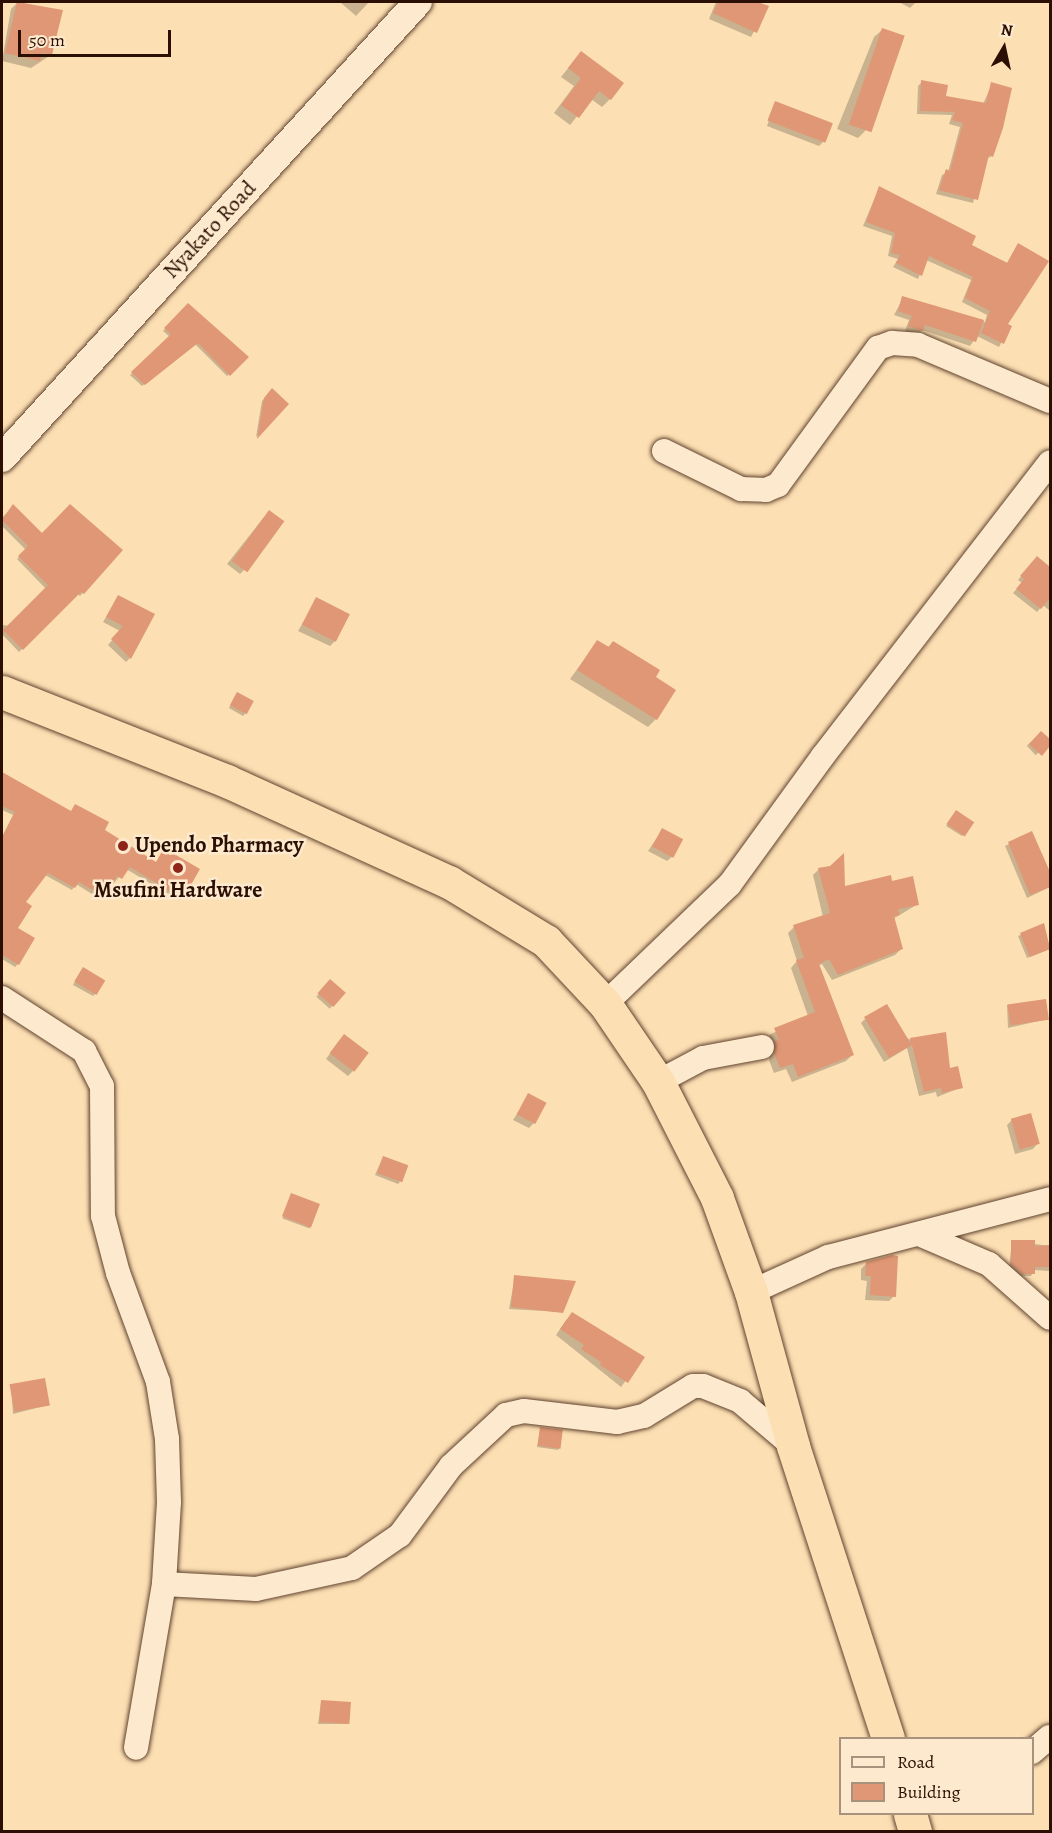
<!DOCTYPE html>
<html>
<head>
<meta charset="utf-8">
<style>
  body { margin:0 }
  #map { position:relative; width:1052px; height:1833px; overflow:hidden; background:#fcdfb3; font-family:Alegreya,serif }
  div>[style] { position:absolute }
  .shadow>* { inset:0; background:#0003; transform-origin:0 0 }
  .building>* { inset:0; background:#e09775; transform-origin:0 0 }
  .roads { filter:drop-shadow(0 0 2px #60432f) drop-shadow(0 0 2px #60432f) }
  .minor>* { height:24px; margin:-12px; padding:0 12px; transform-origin:12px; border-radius:12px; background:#fdeace }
  .tertiary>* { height:28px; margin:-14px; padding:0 14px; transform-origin:14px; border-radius:14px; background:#fdeace }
  .trunk>* { height:33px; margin:-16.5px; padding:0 16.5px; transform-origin:16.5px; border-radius:16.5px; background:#fcdfb3 }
  .dots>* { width:16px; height:16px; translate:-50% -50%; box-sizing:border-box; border:3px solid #fdeace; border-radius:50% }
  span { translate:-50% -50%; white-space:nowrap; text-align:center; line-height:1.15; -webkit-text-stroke:5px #fdeace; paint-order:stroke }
  .street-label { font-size:22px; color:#2c0f03 }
  .poi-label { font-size:22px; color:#2c0f03; font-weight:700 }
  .left { translate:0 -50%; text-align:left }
  .frame { position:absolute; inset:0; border:3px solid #2c0f03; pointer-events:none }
  .legend { position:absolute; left:839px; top:1737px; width:195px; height:78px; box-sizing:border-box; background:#fdeace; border:2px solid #a9927d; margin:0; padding:8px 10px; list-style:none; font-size:18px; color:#2c0f03 }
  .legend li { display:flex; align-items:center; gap:12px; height:30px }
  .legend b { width:30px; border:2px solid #a9927d }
  .north { position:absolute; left:974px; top:18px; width:60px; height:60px; -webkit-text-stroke:4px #fdeace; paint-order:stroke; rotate:9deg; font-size:16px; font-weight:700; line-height:24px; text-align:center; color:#2c0f03 }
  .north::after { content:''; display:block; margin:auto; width:21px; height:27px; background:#2c0f03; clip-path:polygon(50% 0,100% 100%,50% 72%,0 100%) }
  .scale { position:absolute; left:18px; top:30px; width:153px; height:27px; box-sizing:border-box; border:3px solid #2c0f03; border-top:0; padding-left:8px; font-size:18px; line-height:21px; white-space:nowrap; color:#2c0f03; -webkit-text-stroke:4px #fdeace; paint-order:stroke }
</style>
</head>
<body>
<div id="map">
  <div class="shadow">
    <div style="clip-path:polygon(18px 2px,61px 11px,51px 55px,31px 68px,2px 61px,11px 9px)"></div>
    <div style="clip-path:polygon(340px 2px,369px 2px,356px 16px)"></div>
    <div style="clip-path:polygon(716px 2px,754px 2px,767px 7px,751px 37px,709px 19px)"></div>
    <div style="clip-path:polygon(899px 2px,916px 2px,910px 8px)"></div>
    <div style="clip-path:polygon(882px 30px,903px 37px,865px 131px,858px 138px,837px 129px,874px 37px)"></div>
    <div style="clip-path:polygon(581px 52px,610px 99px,602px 107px,591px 99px,570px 125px,554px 113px,574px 86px,561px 77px)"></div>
    <div style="clip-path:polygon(922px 82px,944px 98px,983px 104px,992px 84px,992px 156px,986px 159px,973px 203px,936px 194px,942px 175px,948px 172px,960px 127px,949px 124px,952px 115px,917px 114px,918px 86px)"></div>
    <div style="clip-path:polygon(775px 103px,824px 141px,819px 146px,767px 126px)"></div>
    <div style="clip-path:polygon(879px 188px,970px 246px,1035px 275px,1006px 324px,1010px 327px,999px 347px,977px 336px,970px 346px,922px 330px,917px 335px,905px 331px,909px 320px,894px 315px,903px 298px,985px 322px,987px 315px,962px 302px,971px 280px,926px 260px,918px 279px,893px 267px,898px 259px,888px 256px,892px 236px,863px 226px)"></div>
    <div style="clip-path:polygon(188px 305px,247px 357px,227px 376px,195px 344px,142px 386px,130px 375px,170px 337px,163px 331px)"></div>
    <div style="clip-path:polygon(272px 390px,287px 404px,256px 437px,262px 401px)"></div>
    <div style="clip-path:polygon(13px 506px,42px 536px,121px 550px,80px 596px,77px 594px,19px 652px,2px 634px,2px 625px,11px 626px,46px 589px,17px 559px,26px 550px,2px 526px,2px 518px)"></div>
    <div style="clip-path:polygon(264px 517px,244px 570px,240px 574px,227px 564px)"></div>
    <div style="clip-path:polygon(1037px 558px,1050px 569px,1050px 611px,1043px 605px,1037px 612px,1013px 593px,1022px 583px,1018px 580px)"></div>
    <div style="clip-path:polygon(118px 597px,130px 658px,126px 662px,108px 645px,120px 631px,103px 622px)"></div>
    <div style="clip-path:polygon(317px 599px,335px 641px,330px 646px,298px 631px)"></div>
    <div style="clip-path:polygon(597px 642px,607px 648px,613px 642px,654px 678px,656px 719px,648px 727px,570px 679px)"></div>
    <div style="clip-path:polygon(235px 696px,245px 714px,243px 716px,229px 708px)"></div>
    <div style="left:1041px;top:733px;width:13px;height:19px;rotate:48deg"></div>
    <div style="clip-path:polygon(2px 773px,103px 830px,182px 898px,179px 900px,126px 869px,100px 899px,76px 884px,72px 890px,45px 875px,24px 903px,16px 928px,18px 964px,15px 967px,2px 959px,2px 837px,13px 815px,2px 810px)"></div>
    <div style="clip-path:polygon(954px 814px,964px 834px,962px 836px,946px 826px)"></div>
    <div style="clip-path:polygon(662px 830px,673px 856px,667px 861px,648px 851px)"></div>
    <div style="clip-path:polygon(1031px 833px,1050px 887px,1027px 898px,1005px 846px)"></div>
    <div style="clip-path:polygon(819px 869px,843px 887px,891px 882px,918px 904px,893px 919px,901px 949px,895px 955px,832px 980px,822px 964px,818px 966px,852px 1055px,846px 1061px,792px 1082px,786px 1069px,774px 1073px,769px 1060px,773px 1045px,769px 1035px,808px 1016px,791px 968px,797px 961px,788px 933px,794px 927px,823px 917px,813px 875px)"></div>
    <div style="clip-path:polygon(1044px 925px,1050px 949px,1027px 958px,1018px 936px)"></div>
    <div style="clip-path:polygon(81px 971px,95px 994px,93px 996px,73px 985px)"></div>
    <div style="left:330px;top:981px;width:18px;height:21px;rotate:41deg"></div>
    <div style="clip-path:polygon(1007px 1005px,1047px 1019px,1008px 1028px)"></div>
    <div style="clip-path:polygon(865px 1019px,911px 1040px,949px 1070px,962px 1087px,937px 1097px,936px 1092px,919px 1096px,907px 1048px,884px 1062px,861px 1023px)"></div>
    <div style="clip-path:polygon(339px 1041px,353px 1071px,348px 1076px,326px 1059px)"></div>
    <div style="clip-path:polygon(529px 1095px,534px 1123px,529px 1128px,513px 1120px)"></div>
    <div style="clip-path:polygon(1012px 1120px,1038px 1143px,1033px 1149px,1015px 1154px,1007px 1125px)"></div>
    <div style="clip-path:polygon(383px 1157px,400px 1182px,398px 1184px,375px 1175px)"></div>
    <div style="left:291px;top:1195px;width:29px;height:25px;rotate:20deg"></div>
    <div style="clip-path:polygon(1012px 1241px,1050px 1246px,1050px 1271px,1034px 1270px,1031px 1276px,1020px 1276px,1009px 1267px)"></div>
    <div style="clip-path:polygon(867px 1263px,894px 1296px,889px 1301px,865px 1300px,867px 1281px,861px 1280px,861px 1269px)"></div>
    <div style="clip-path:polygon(515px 1277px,561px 1312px,509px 1309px)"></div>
    <div style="clip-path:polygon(567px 1319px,643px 1358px,621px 1387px,556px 1335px)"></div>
    <div style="clip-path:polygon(11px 1386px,48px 1405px,13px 1414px)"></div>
    <div style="clip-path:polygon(540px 1429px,560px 1447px,558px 1450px,537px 1447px)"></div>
    <div style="clip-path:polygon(321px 1702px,347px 1724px,318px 1724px)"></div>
  </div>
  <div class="building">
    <div style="clip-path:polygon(17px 2px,63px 10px,52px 55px,42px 53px,40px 61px,5px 53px)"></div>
    <div style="clip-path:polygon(718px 2px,758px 2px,769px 6px,757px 33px,713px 13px)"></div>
    <div style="left:882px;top:28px;width:24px;height:102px;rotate:19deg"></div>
    <div style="clip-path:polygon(581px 51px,624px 83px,611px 100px,599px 91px,579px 118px,561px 105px,581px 78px,568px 68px)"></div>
    <div style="clip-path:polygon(921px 80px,948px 85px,946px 96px,986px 103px,991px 82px,1012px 88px,1003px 128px,993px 157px,989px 155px,978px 200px,939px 190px,946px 169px,950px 171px,963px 123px,952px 120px,955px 112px,920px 111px)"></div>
    <div style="left:775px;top:101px;width:62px;height:21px;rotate:21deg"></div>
    <div style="clip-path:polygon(879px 186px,976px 236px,972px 245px,1007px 263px,1018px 243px,1049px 261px,1008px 324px,1012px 326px,1004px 344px,981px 333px,990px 311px,965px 298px,973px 277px,929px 256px,922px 276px,896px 263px,900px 255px,891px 253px,895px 233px,866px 222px)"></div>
    <div style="clip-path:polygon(902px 296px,984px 320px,976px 342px,925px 325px,923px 331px,908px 326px,912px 316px,898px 311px)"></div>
    <div style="clip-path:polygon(188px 303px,249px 357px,230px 376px,198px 343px,145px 385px,131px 372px,171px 334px,164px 328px)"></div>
    <div style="clip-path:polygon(272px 388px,289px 404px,257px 439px,264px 398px)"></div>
    <div style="clip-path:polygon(13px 504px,42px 533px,70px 504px,123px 550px,84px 594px,81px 592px,23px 650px,3px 630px,48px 585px,18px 556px,28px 546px,2px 520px)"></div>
    <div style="left:269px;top:510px;width:19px;height:63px;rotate:36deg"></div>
    <div style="clip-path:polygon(1037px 556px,1050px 567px,1050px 598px,1041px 609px,1016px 589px,1024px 579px,1020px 576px)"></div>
    <div style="clip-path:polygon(118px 595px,155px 614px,131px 659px,111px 639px,123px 626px,106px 617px)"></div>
    <div style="left:316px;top:597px;width:38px;height:31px;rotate:27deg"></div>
    <div style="clip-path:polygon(597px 640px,609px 647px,613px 641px,660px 670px,656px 677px,676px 690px,657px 720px,577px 670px)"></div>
    <div style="left:237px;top:692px;width:19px;height:15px;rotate:28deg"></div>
    <div style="clip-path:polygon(1041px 731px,1050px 739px,1050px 746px,1042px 756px,1029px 744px)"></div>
    <div style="clip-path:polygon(2px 772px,71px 811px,75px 804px,109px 822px,105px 830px,156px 862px,164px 848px,200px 869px,183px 899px,130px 867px,122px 879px,117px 876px,104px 897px,79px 882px,75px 888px,48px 873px,26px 902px,32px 906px,18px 928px,35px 938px,19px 965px,2px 955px,2px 837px,15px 812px,2px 806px)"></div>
    <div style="left:956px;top:810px;width:22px;height:17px;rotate:34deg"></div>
    <div style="left:662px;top:828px;width:24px;height:21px;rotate:28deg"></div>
    <div style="clip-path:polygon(1032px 831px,1050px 872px,1050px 887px,1030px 895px,1008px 842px)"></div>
    <div style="clip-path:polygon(844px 853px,845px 886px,891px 875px,892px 881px,913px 876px,919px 905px,898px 909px,900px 915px,894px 916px,903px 949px,838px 975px,829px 959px,819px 964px,854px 1055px,798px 1077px,793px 1064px,780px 1068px,774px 1053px,775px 1041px,779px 1040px,774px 1028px,815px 1012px,796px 960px,804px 958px,793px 925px,830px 913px,818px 868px,830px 866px)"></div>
    <div style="clip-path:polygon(1044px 923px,1050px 949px,1030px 957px,1020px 933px)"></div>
    <div style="left:83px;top:967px;width:26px;height:17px;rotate:31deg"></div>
    <div style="left:330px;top:979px;width:21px;height:19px;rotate:41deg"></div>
    <div style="left:1046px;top:999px;width:21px;height:39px;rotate:82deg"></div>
    <div style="clip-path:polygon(887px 1004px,911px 1044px,910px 1038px,946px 1032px,950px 1068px,958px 1066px,963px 1088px,942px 1093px,941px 1088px,924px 1092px,912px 1045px,889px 1058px,864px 1017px)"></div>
    <div style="left:344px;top:1034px;width:31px;height:24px;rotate:37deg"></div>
    <div style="left:528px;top:1093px;width:21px;height:24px;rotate:28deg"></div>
    <div style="left:1031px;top:1113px;width:32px;height:21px;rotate:74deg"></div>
    <div style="left:383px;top:1156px;width:27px;height:18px;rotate:20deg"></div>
    <div style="left:291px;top:1193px;width:31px;height:25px;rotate:21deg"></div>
    <div style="clip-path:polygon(1011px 1240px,1035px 1240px,1035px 1246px,1050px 1245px,1050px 1267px,1035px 1267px,1035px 1274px,1022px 1274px,1011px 1264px)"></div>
    <div style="clip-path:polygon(892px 1255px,898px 1256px,896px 1297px,870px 1295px,871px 1276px,865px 1276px,866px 1262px)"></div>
    <div style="clip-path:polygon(514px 1275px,576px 1281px,563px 1313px,511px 1307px)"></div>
    <div style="clip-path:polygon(572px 1312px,645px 1357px,628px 1383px,600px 1365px,601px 1362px,581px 1349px,584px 1345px,560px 1329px)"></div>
    <div style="left:45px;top:1378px;width:28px;height:36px;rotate:80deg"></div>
    <div style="left:540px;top:1427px;width:23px;height:19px;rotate:7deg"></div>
    <div style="left:321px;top:1700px;width:30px;height:22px;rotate:4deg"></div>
  </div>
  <div class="roads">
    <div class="minor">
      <div style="left:664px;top:451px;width:86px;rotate:26.3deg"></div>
      <div style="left:741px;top:489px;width:25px;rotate:2deg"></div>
      <div style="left:766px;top:490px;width:13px;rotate:-23deg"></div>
      <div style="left:778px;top:485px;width:170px;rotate:-53.9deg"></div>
      <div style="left:878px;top:348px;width:15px;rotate:-20deg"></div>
      <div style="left:892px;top:343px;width:26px;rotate:4deg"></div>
      <div style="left:918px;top:345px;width:143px;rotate:23deg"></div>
      <div style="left:2px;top:998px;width:98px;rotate:32.9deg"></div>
      <div style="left:84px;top:1051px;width:39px;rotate:63deg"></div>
      <div style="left:102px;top:1086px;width:130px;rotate:89.6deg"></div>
      <div style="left:103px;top:1216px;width:59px;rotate:75.3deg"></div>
      <div style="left:118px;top:1273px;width:116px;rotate:69.8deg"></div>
      <div style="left:158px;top:1382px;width:58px;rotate:81deg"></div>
      <div style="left:167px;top:1439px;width:63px;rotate:88.2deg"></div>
      <div style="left:169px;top:1502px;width:82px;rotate:93.5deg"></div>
      <div style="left:164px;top:1584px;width:166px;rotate:99.7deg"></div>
      <div style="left:605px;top:1004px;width:173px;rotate:-43.8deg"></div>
      <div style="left:730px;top:884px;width:158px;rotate:-54deg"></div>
      <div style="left:823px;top:756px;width:371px;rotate:-52.3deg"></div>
      <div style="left:658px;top:1082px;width:51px;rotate:-28.1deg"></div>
      <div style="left:703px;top:1058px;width:60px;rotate:-10.6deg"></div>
      <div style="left:919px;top:1234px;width:76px;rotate:23.2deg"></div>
      <div style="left:989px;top:1264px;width:81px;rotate:41.5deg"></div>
      <div style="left:751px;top:1292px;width:85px;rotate:-24.4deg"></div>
      <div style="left:828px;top:1257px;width:229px;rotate:-14.6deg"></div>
      <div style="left:164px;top:1584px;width:92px;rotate:3.1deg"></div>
      <div style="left:256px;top:1589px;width:98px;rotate:-12.3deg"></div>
      <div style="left:352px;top:1568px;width:58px;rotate:-34.5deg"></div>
      <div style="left:400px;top:1535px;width:86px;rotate:-53.5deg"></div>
      <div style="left:451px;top:1466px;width:75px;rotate:-42.8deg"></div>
      <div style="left:506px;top:1415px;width:18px;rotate:-13deg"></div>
      <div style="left:524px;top:1411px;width:94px;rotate:6.7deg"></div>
      <div style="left:617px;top:1422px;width:28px;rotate:-13deg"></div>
      <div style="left:644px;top:1416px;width:57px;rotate:-31.5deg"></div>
      <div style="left:693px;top:1386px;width:10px"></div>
      <div style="left:703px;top:1386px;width:40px;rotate:22deg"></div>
      <div style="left:740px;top:1401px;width:70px;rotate:40.3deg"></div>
      <div style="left:1032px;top:1752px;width:23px;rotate:-41deg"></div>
    </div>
    <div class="tertiary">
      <div style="left:2px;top:458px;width:617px;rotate:-47.63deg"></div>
    </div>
    <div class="trunk">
      <div style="left:2px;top:692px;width:242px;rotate:21.6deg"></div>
      <div style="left:227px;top:781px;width:244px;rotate:24.5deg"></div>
      <div style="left:449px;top:882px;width:114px;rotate:31.3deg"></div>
      <div style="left:546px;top:941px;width:86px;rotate:46.9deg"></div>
      <div style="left:605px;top:1004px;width:94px;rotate:55.8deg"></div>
      <div style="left:658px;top:1082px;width:130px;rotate:63deg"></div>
      <div style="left:717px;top:1198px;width:100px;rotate:70.1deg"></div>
      <div style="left:751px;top:1292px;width:160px;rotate:74.7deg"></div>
      <div style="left:793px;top:1446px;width:307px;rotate:72deg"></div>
      <div style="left:910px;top:1814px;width:19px;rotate:74deg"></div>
    </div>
  </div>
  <div class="dots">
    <div style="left:123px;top:846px;background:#8f2418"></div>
    <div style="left:178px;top:868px;background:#8f2418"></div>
  </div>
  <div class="street-label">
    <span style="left:210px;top:230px;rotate:-47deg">Nyakato Road</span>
  </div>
  <div class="poi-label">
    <span class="left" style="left:135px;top:846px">Upendo Pharmacy</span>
    <span style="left:178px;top:891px">Msufini Hardware</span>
  </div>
  <div class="frame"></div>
  <ul class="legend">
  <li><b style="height:8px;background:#fdeace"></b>Road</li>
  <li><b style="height:16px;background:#e09775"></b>Building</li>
  </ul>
  <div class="north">N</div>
  <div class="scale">50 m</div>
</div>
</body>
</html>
